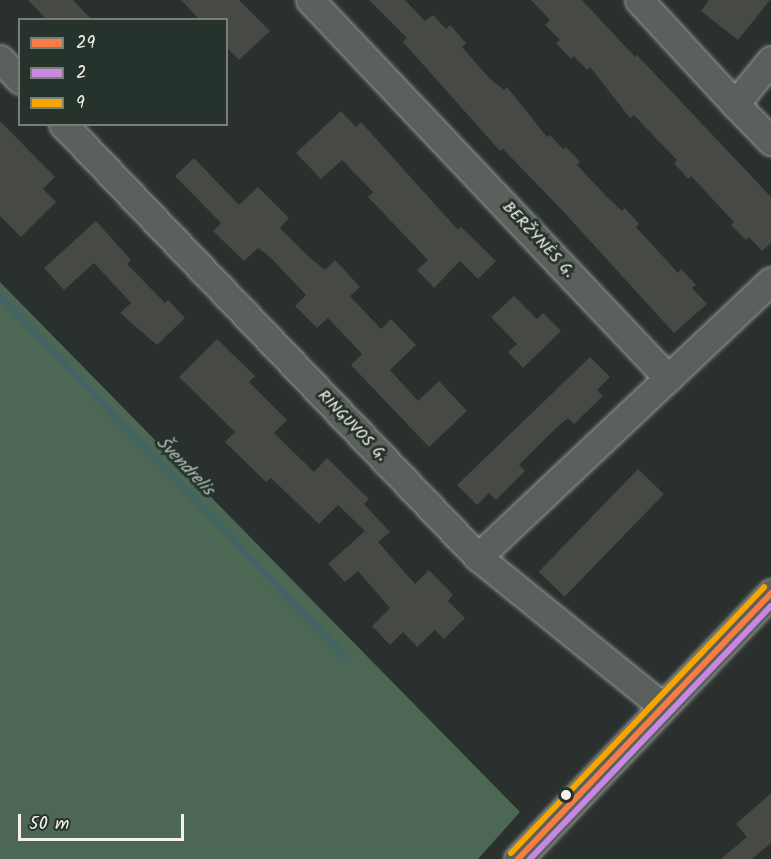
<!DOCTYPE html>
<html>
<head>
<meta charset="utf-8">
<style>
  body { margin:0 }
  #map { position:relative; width:771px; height:859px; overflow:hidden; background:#29302d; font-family:Kalam,sans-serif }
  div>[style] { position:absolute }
  .green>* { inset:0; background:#4c6753 }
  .stream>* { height:7px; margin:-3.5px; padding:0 3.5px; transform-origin:3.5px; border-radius:3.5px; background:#426564 }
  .building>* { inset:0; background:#474944; transform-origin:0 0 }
  .roads { filter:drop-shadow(0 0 2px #969996) drop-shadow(0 0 2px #969996) }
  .minor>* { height:27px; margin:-13.5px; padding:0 13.5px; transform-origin:13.5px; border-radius:13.5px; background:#5c605c }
  .bus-1>* { height:6px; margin:-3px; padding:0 3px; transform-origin:3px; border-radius:3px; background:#f77d43 }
  .bus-2>* { height:6px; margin:-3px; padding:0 3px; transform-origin:3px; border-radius:3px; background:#c787e3 }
  .bus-3>* { height:6px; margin:-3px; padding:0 3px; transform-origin:3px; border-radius:3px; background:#f7a600 }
  .dots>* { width:16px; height:16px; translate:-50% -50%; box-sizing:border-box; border:3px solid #26332d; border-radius:50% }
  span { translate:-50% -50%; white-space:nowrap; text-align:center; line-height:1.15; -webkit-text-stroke:6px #26332d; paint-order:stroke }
  .street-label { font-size:16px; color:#f4f1e8 }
  .water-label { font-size:18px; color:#aebbb5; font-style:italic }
  .legend { position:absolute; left:18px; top:18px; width:210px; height:108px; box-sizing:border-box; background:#26332d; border:2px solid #787f78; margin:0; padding:8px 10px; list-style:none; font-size:18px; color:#f4f1e8 }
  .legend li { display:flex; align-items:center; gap:12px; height:30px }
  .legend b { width:30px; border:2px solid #787f78 }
  .scale { position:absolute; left:18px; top:814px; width:166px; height:27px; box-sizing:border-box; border:3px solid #f4f1e8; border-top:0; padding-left:8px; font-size:18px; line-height:21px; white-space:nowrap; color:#f4f1e8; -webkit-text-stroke:4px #26332d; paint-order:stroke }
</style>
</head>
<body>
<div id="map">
  <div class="green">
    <div style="clip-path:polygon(0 282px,520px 812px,478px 859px,0 859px)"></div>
  </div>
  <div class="stream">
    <div style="left:0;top:296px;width:501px;rotate:46.29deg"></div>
  </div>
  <div class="building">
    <div style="clip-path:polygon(28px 0,73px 0,92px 20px,47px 20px)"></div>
    <div style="clip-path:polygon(181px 0,239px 0,270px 31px,239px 60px,226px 47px,226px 20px,200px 20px)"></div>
    <div style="clip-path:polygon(369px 0,405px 0,425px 21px,433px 15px,446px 29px,450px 25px,466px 43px,462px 47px,489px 78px,504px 90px,507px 87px,547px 137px,550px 135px,563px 149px,566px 147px,580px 162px,577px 165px,608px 198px,622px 211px,625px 208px,639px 224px,636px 227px,678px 273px,681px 269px,696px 285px,692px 288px,707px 304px,674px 333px,561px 209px,503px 149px,500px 151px,403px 42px,407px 38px)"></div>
    <div style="clip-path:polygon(531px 0,582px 0,635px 57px,637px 55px,771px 197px,771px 243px,762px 251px,749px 237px,746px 240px,731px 225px,734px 222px,691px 176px,688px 179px,674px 163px,677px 160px,647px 129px,634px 115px,630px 118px,590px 67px,587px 70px,574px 56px,571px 59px,556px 43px,560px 40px,545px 25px,550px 20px)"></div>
    <div style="clip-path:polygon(709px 0,770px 0,738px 40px,701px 11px)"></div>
    <div style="clip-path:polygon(341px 111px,356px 127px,361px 122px,458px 230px,461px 227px,496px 261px,478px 279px,460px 261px,434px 288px,417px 270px,428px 260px,368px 197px,373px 192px,342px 160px,321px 179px,296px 153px)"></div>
    <div style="clip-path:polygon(0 121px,55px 177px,43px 189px,56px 202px,21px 237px,0 216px)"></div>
    <div style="clip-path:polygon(194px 158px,239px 205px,258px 187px,289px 218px,280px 228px,309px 257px,325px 270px,335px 260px,360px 287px,350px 296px,381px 329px,391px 319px,416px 345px,390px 370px,418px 401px,439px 381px,467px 411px,429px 447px,351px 365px,362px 354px,328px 318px,317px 328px,295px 306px,306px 295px,270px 257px,258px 248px,244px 261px,213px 231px,221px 223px,175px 176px)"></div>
    <div style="clip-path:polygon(96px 221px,131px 260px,127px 264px,165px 303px,168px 300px,185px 318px,157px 345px,120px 313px,131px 303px,94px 263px,64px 290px,44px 268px)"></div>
    <div style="clip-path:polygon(514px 296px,537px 319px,543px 313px,561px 331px,523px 368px,508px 352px,517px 344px,491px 317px)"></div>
    <div style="clip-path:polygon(217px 339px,255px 376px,249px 382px,287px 420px,274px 433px,314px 472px,327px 458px,369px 499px,364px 504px,390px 532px,378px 542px,415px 584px,429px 570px,453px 595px,448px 601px,465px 618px,444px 639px,435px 630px,417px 647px,403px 632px,390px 645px,372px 626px,390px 608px,358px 571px,345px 582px,328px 564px,365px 531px,338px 505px,319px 524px,271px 478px,266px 482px,225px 442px,235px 432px,179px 377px)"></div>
    <div style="clip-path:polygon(590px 357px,610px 377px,597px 390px,603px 396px,574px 424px,568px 418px,555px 429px,519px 465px,525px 471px,496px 500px,489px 493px,477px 505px,457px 485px)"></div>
    <div style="left:638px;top:469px;width:36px;height:143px;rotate:44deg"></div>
    <div style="clip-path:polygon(771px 793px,771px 843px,752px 859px,721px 859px,747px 837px,736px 824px)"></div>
  </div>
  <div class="roads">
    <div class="minor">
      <div style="left:310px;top:0;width:521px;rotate:46.56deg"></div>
      <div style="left:668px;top:378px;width:141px;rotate:-43.3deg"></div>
      <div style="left:639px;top:0;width:142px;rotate:47.3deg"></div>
      <div style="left:0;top:59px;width:29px;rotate:46deg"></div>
      <div style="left:771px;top:60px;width:57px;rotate:129.3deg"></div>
      <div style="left:735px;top:104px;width:52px;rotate:45.8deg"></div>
      <div style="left:63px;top:124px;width:600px;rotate:46.22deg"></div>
      <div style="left:478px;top:557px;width:237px;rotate:39deg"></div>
      <div style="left:478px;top:557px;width:261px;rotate:-43.3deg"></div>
      <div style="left:518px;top:859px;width:367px;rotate:-46.4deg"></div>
    </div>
  </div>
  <div class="bus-1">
    <div style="left:518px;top:859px;width:367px;rotate:-46.4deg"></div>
  </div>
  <div class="bus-2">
    <div style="left:530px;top:859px;width:349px;rotate:-46.4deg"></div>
  </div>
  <div class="bus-3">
    <div style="left:511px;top:853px;width:367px;rotate:-46.4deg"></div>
  </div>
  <div class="dots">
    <div style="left:566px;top:795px;background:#f4f1e8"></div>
  </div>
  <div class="street-label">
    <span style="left:538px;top:240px;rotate:47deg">BERŽYNĖS G.</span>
    <span style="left:352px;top:426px;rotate:46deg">RINGUVOS G.</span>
  </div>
  <div class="water-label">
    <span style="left:184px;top:467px;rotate:46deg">Švendrelis</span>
  </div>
  <ul class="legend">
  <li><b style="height:8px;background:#f77d43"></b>29</li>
  <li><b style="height:8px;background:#c787e3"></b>2</li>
  <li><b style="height:8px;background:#f7a600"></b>9</li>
  </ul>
  <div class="scale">50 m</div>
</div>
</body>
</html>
